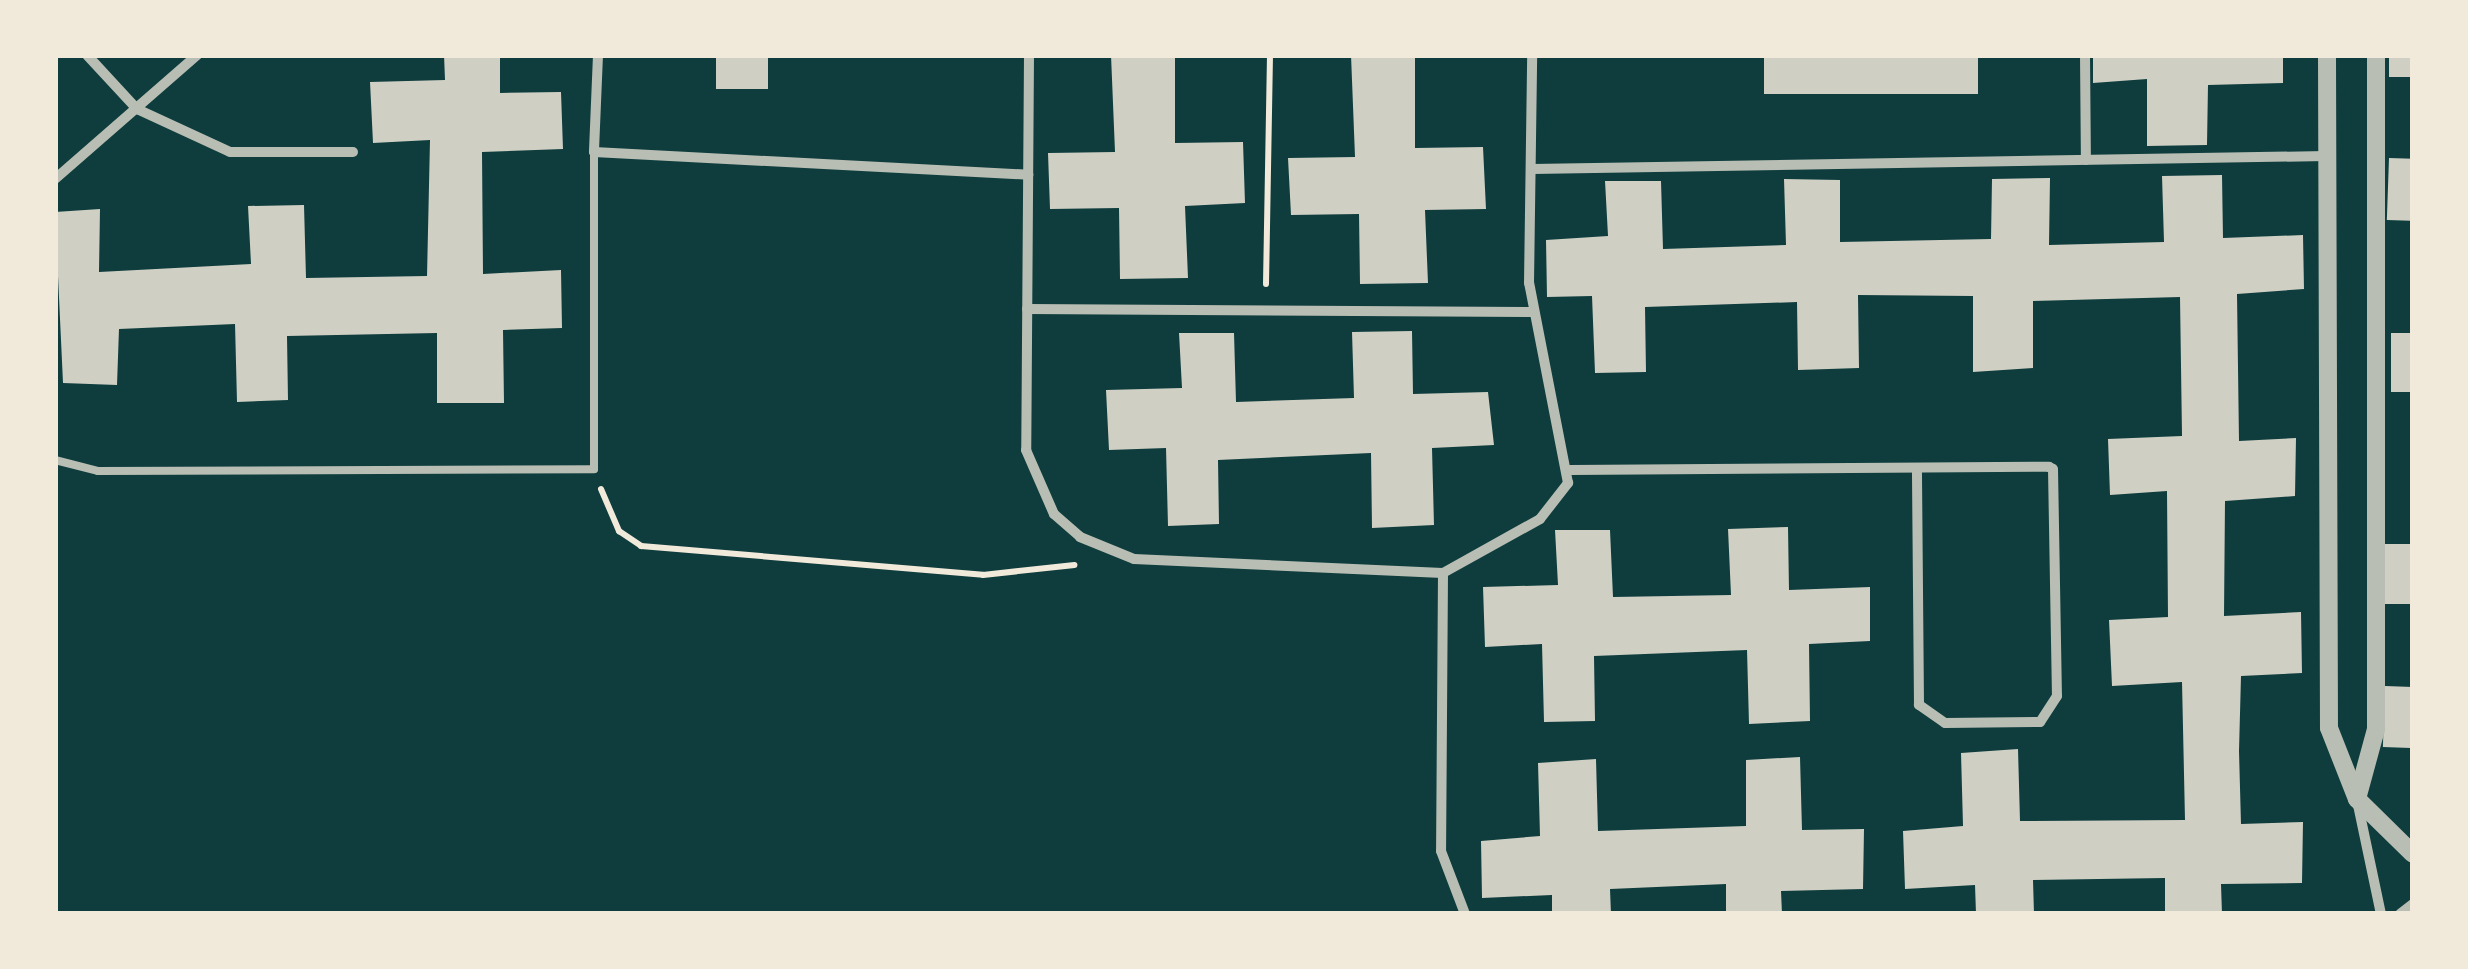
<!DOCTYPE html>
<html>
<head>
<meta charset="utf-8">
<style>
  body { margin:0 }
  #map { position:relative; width:2468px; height:969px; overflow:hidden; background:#0f3d3e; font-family:Barlow,sans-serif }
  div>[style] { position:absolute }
  .building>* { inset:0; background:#cfcfc3; transform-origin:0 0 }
  .path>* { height:6px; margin:-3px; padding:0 3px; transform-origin:3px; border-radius:3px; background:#f1e9da }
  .service>* { height:8px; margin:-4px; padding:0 4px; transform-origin:4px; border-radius:4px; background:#b8beb3 }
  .minor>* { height:10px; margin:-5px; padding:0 5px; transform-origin:5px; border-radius:5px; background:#b8beb3 }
  .tertiary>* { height:18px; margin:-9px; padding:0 9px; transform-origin:9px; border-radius:9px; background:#b8beb3 }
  span { translate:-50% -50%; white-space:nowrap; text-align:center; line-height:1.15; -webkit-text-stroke:9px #f1e9da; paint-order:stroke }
  .frame { position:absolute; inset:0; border:58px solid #f1e9da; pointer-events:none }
</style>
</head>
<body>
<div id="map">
  <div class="building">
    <div style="clip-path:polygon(444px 55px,500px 55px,500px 93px,561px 92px,563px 149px,482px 152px,483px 274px,561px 270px,562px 328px,503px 330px,504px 403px,437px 403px,437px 333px,287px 336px,288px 400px,237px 402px,235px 324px,119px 329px,117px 385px,63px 383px,55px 212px,100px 209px,99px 272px,251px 264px,248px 206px,304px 205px,306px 278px,427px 276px,430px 140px,373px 143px,370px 82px,445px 80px)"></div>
    <div style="left:716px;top:55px;width:52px;height:34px"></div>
    <div style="clip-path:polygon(1111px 55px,1175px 55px,1175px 143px,1243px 142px,1245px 203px,1185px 206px,1188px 278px,1120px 279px,1119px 208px,1050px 209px,1048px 153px,1115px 152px)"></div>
    <div style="clip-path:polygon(1351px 55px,1415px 55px,1415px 148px,1483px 147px,1486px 209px,1425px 210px,1428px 283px,1360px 284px,1359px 214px,1291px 215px,1288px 158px,1355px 157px)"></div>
    <div style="left:1764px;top:55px;width:214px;height:39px"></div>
    <div style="clip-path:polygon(2093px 55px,2283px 55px,2283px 83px,2208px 85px,2207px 145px,2147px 146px,2147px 79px,2093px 83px)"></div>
    <div style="left:2389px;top:55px;width:24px;height:22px"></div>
    <div style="left:2389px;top:158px;width:24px;height:62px;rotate:2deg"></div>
    <div style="clip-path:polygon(2222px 175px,2223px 238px,2303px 235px,2304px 289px,2237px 294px,2239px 441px,2296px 438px,2295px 496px,2225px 501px,2224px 616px,2301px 612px,2302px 673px,2241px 676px,2239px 751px,2241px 824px,2303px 822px,2302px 883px,2221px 884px,2222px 914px,2165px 914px,2165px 878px,2033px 880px,2034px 914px,1976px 914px,1975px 885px,1905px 889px,1903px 831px,1963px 826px,1961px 753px,2018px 749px,2020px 821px,2185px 820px,2182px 682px,2112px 686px,2109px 620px,2168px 617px,2167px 491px,2110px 495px,2108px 439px,2182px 436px,2180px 297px,2033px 301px,2033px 368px,1973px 372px,1973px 296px,1858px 295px,1859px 368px,1798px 370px,1797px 302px,1645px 307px,1646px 372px,1595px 373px,1592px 296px,1547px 297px,1546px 240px,1608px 236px,1605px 181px,1661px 181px,1663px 249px,1786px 245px,1784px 179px,1840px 180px,1840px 242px,1991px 239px,1992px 179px,2050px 178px,2049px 245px,2164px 242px,2162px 176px)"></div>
    <div style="clip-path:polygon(1412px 331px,1413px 394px,1488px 392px,1494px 445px,1432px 448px,1434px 525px,1372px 528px,1371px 453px,1218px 460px,1219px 524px,1168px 526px,1166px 448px,1109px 450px,1106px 390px,1182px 388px,1179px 333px,1234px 333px,1236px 402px,1354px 398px,1352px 332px)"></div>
    <div style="left:2391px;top:333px;width:22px;height:59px"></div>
    <div style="clip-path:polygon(1788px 527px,1789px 590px,1870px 587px,1870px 641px,1809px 644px,1810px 721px,1749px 724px,1747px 650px,1594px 656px,1595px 721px,1544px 722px,1542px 644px,1485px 647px,1483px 587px,1558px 585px,1555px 530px,1610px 530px,1613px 597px,1731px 595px,1728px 529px)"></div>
    <div style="left:2413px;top:544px;width:60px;height:28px;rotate:90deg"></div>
    <div style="left:2385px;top:686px;width:28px;height:61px;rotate:2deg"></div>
    <div style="clip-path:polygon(1800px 757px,1802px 830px,1864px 829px,1863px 889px,1781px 891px,1782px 914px,1726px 914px,1726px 884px,1610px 889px,1611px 914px,1552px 914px,1552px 895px,1482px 898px,1481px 841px,1540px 836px,1538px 763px,1596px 759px,1598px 831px,1746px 826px,1746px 760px)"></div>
  </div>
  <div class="path">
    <div style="left:1266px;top:284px;width:229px;rotate:-89deg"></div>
    <div style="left:601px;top:489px;width:46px;rotate:66.8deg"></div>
    <div style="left:619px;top:531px;width:27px;rotate:34deg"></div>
    <div style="left:641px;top:546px;width:343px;rotate:4.8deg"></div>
    <div style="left:983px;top:575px;width:92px;rotate:-6.3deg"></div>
  </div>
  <div class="service">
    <div style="left:55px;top:460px;width:44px;rotate:14.3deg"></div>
    <div style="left:98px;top:471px;width:496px;rotate:-0.2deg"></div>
    <div style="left:594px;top:469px;width:317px;rotate:-90deg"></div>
  </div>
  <div class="minor">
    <div style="left:87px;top:55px;width:74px;rotate:47.2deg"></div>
    <div style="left:137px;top:109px;width:102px;rotate:24.8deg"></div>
    <div style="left:230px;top:152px;width:123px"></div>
    <div style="left:598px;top:55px;width:97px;rotate:92.4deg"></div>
    <div style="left:594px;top:152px;width:435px;rotate:3deg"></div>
    <div style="left:1029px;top:55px;width:395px;rotate:90.4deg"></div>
    <div style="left:1026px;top:450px;width:70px;rotate:66.4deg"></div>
    <div style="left:1054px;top:514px;width:35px;rotate:41deg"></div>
    <div style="left:1080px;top:537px;width:58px;rotate:22.2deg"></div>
    <div style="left:1134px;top:559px;width:309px;rotate:2.6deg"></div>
    <div style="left:1443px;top:573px;width:111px;rotate:-29.1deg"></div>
    <div style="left:1540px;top:519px;width:46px;rotate:-52.1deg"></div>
    <div style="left:1568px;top:483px;width:204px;rotate:-101deg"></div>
    <div style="left:1529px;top:283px;width:228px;rotate:-89.2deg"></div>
    <div style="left:2085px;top:55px;width:105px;rotate:89.5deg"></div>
    <div style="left:1532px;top:169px;width:794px;rotate:-0.94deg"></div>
    <div style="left:55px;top:179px;width:189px;rotate:-41.1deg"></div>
    <div style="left:1027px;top:309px;width:505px;rotate:0.34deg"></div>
    <div style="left:1570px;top:470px;width:479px;rotate:-0.4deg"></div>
    <div style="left:2049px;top:467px;width:4px;rotate:27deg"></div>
    <div style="left:2053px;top:469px;width:227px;rotate:89deg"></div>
    <div style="left:2057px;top:696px;width:31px;rotate:123deg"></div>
    <div style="left:2040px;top:722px;width:95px;rotate:179.4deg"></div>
    <div style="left:1945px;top:723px;width:32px;rotate:-145deg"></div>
    <div style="left:1919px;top:705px;width:236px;rotate:-90.5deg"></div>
    <div style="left:1443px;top:573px;width:278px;rotate:90.4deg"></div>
    <div style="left:1441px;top:851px;width:67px;rotate:69.1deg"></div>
    <div style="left:2358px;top:805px;width:111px;rotate:78.1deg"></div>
    <div style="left:2400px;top:914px;width:16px;rotate:-38deg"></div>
  </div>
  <div class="tertiary">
    <div style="left:2327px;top:55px;width:673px;rotate:89.83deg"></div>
    <div style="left:2329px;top:728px;width:76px;rotate:68.5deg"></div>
    <div style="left:2357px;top:799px;width:78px;rotate:44.5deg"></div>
    <div style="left:2357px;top:799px;width:73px;rotate:-74.8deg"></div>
    <div style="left:2376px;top:729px;width:674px;rotate:-90deg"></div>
  </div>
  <div class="frame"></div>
</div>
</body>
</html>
